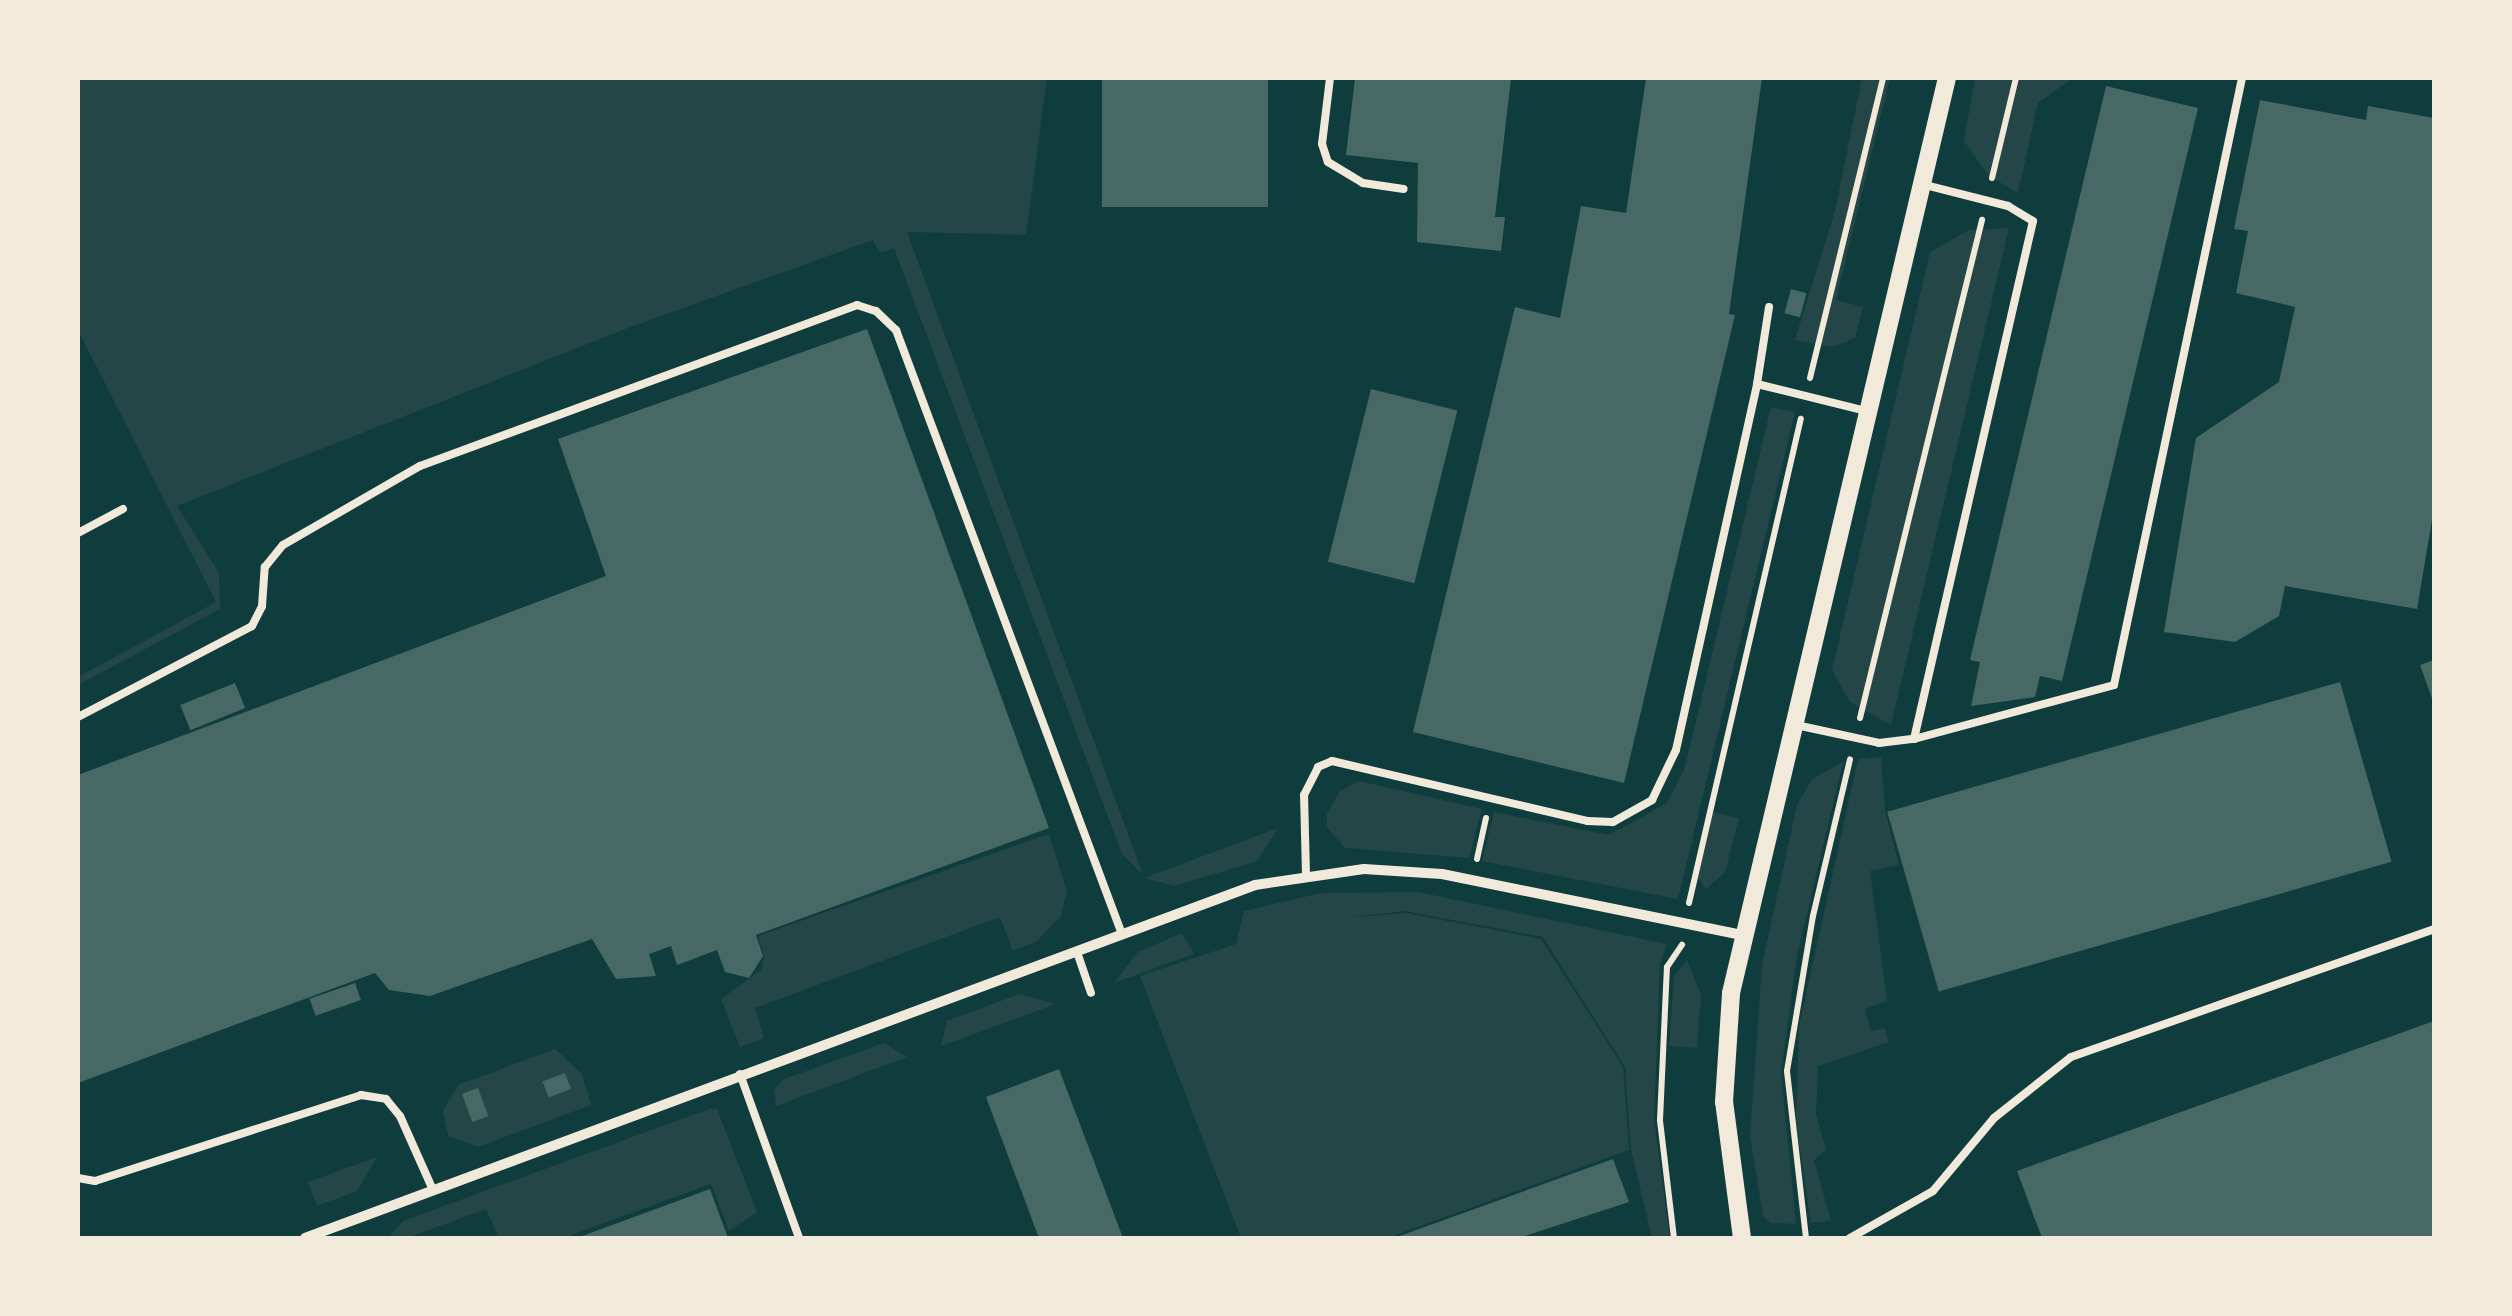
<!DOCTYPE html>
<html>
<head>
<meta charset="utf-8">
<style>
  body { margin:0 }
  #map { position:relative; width:2512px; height:1316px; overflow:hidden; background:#0f3d3e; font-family:Merriweather,serif }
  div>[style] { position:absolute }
  .green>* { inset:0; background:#244646 }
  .building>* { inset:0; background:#486865; transform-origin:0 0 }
  .path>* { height:6px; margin:-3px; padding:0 3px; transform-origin:3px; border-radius:3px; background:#f1e9da }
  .service>* { height:8px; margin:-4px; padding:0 4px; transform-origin:4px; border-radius:4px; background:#f1e9da }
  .minor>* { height:10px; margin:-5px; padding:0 5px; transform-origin:5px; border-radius:5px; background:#f1e9da }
  .tertiary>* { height:18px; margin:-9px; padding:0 9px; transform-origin:9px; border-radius:9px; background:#f1e9da }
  span { translate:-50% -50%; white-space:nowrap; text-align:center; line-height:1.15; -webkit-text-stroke:8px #f1e9da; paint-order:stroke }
  .frame { position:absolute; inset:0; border:80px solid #f1e9da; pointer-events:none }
</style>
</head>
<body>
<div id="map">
  <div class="green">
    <div style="clip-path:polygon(78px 78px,1047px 78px,1026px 235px,907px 232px,1143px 875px,1122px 854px,894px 248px,880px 253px,873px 240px,633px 326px,177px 506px,219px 573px,220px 609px,78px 685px,78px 677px,216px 602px,78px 330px)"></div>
    <div style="clip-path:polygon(1862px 78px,1890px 78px,1836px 300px,1863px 307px,1855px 338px,1833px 347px,1795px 340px,1835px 211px)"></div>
    <div style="clip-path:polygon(1975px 78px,2073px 78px,2038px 103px,2018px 193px,1989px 176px,1964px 141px)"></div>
    <div style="clip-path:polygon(2009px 228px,1891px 725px,1850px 702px,1832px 670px,1930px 252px,1969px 230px)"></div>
    <div style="clip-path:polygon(1771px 407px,1795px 412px,1678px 899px,1482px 861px,1494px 812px,1609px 835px,1667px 803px,1685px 767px)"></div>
    <div style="clip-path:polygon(1881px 757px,1885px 810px,1899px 865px,1870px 871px,1887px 1001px,1865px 1009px,1871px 1031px,1885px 1028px,1888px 1042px,1818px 1066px,1816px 1114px,1826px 1150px,1814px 1160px,1831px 1221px,1811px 1223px,1796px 1123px,1799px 1026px,1858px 759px)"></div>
    <div style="clip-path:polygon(1843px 762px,1797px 956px,1781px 1072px,1796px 1224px,1771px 1223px,1763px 1216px,1750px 1136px,1762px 965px,1797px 805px,1812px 779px)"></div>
    <div style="clip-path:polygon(1359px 781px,1482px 809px,1469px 858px,1345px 848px,1327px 827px,1327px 814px,1340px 791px)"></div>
    <div style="clip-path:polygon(1712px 812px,1739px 818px,1725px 872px,1706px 889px,1697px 877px)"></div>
    <div style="clip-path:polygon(1278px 828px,1257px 861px,1175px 886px,1144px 878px)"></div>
    <div style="clip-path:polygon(1049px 834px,1067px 891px,1061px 916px,1037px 941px,1013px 951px,1000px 917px,755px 1008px,764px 1038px,740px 1047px,721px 999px,761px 970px,764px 956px,758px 936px)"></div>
    <div style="clip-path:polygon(1418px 892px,1667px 944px,1660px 963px,1654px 1120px,1670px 1238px,1652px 1238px,1631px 1150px,1625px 1067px,1543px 937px,1405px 911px,1343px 918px,1406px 913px,1541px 939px,1623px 1067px,1629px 1150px,1387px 1238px,1241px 1238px,1140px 976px,1236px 944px,1244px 911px,1321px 893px)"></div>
    <div style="clip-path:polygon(1182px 933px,1194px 954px,1114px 983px,1138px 952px)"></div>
    <div style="clip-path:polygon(1687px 960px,1701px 995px,1697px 1048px,1669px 1046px,1674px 976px)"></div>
    <div style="clip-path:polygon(1019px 994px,1056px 1004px,941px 1046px,947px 1021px)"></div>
    <div style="clip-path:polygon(884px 1043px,907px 1057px,776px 1106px,774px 1091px,782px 1080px)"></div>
    <div style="clip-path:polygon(555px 1049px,582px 1074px,591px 1105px,478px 1147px,448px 1136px,443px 1111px,458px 1085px)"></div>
    <div style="clip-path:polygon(709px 1109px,717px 1109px,757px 1212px,729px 1231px,711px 1184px,563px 1238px,499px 1238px,486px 1209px,407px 1238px,388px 1238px,403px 1221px)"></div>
    <div style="clip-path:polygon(377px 1157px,357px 1191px,317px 1206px,308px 1182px)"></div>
  </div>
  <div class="building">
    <div style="left:1102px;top:78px;width:166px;height:129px"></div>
    <div style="clip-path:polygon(1355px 78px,1511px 78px,1495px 217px,1505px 217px,1501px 251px,1417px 242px,1418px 163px,1346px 155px)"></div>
    <div style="clip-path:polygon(1646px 78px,1762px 78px,1729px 314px,1735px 315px,1624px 783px,1413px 732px,1515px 307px,1560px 318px,1581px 206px,1626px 213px)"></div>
    <div style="clip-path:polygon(2106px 86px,2198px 108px,2062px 681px,2040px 676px,2035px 697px,1971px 706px,1980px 662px,1970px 660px)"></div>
    <div style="clip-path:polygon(2260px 100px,2366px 120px,2368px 106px,2434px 118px,2434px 508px,2417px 609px,2285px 586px,2279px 616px,2235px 642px,2164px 632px,2196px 438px,2279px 382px,2295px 307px,2236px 293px,2248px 231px,2234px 229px)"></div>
    <div style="left:1791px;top:289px;width:16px;height:25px;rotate:15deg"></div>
    <div style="clip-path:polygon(867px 329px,1049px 828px,756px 935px,763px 956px,749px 978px,725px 972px,717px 950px,677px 965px,671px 946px,649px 954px,656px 976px,616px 979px,592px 939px,430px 996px,389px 990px,375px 973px,78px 1083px,78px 775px,606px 576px,558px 439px)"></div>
    <div style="left:1371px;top:389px;width:89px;height:178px;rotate:14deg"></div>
    <div style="clip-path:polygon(2434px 660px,2434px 704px,2420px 665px)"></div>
    <div style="left:2340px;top:682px;width:187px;height:471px;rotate:74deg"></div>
    <div style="left:235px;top:683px;width:27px;height:59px;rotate:68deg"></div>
    <div style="left:355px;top:983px;width:18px;height:48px;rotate:71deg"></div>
    <div style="clip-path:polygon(2434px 1021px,2434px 1238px,2042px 1238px,2017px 1171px)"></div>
    <div style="clip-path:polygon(1059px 1069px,1123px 1238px,1039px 1238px,986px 1097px)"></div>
    <div style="left:565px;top:1073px;width:17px;height:24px;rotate:69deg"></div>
    <div style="left:478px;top:1088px;width:30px;height:17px;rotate:70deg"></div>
    <div style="clip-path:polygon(1613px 1159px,1629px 1202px,1519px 1238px,1394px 1238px)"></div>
    <div style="clip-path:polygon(710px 1189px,728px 1238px,577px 1238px)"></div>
  </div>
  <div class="path">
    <div style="left:1992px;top:178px;width:103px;rotate:-76.5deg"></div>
    <div style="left:1810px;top:378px;width:309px;rotate:-76.3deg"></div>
    <div style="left:1860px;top:718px;width:513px;rotate:-76.23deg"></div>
    <div style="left:1477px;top:859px;width:42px;rotate:-77.6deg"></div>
    <div style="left:1689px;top:903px;width:497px;rotate:-77deg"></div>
    <div style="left:1674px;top:1238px;width:119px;rotate:-96.8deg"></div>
    <div style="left:1660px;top:1120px;width:153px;rotate:-87.4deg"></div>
    <div style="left:1667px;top:967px;width:27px;rotate:-56deg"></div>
    <div style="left:1806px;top:1238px;width:168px;rotate:-96.5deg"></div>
    <div style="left:1787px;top:1071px;width:157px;rotate:-80.5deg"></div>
    <div style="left:1813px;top:916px;width:161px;rotate:-76.7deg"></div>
  </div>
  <div class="service">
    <div style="left:1330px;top:78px;width:66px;rotate:96.9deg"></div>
    <div style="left:1322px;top:144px;width:19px;rotate:72deg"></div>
    <div style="left:1328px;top:162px;width:41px;rotate:31deg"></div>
    <div style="left:1363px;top:183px;width:41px;rotate:8.3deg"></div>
    <div style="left:1757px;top:384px;width:78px;rotate:-81.1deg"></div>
    <div style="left:78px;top:533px;width:51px;rotate:-28.1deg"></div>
    <div style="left:78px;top:717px;width:196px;rotate:-27.6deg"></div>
    <div style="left:252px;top:626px;width:22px;rotate:-63deg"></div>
    <div style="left:262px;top:606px;width:39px;rotate:-86deg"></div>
    <div style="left:265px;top:567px;width:28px;rotate:-51deg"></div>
    <div style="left:283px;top:545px;width:158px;rotate:-30deg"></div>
    <div style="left:420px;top:466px;width:466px;rotate:-20.2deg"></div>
    <div style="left:857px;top:305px;width:20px;rotate:18deg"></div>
    <div style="left:876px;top:311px;width:28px;rotate:44deg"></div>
    <div style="left:896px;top:330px;width:645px;rotate:69.49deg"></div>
    <div style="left:1796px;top:725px;width:85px;rotate:12.2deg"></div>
    <div style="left:1879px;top:743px;width:35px;rotate:-7deg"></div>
    <div style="left:1914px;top:739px;width:207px;rotate:-15.1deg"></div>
    <div style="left:2114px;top:685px;width:620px;rotate:-78.09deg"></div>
    <div style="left:1914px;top:739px;width:531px;rotate:-77.06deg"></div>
    <div style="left:2033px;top:221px;width:29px;rotate:-149deg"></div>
    <div style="left:2008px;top:206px;width:90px;rotate:-165.8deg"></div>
    <div style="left:1306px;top:875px;width:80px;rotate:-91.4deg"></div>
    <div style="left:1304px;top:795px;width:31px;rotate:-63deg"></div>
    <div style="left:1318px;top:767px;width:15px;rotate:-23deg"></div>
    <div style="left:1332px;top:761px;width:262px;rotate:13.2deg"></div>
    <div style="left:1587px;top:821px;width:26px;rotate:2deg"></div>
    <div style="left:1613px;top:822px;width:45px;rotate:-29.4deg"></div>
    <div style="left:1652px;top:800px;width:55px;rotate:-64.4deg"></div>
    <div style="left:1676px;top:750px;width:375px;rotate:-77.5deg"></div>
    <div style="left:1757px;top:384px;width:112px;rotate:13.9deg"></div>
    <div style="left:1077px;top:952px;width:43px;rotate:71.1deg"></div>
    <div style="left:740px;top:1074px;width:174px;rotate:70.2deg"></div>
    <div style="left:78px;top:1178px;width:17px;rotate:10deg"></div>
    <div style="left:95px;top:1181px;width:280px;rotate:-17.9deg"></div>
    <div style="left:361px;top:1095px;width:25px;rotate:9deg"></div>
    <div style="left:386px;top:1099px;width:22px;rotate:51deg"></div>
    <div style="left:400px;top:1116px;width:81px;rotate:66deg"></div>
    <div style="left:1850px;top:1238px;width:95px;rotate:-29.5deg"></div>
    <div style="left:1933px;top:1191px;width:95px;rotate:-50.1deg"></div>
    <div style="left:1994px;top:1118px;width:98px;rotate:-38.4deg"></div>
    <div style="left:2071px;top:1057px;width:385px;rotate:-19.4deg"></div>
  </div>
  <div class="minor">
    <div style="left:305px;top:1238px;width:1013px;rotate:-20.38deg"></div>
    <div style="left:1255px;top:885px;width:110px;rotate:-8.4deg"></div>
    <div style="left:1364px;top:869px;width:78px;rotate:3.7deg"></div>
    <div style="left:1442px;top:874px;width:306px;rotate:11.5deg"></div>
  </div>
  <div class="tertiary">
    <div style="left:1742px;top:1238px;width:137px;rotate:-97.5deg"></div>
    <div style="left:1724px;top:1102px;width:109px;rotate:-86.3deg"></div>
    <div style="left:1731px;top:993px;width:940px;rotate:-76.72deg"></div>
  </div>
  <div class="frame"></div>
</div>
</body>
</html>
